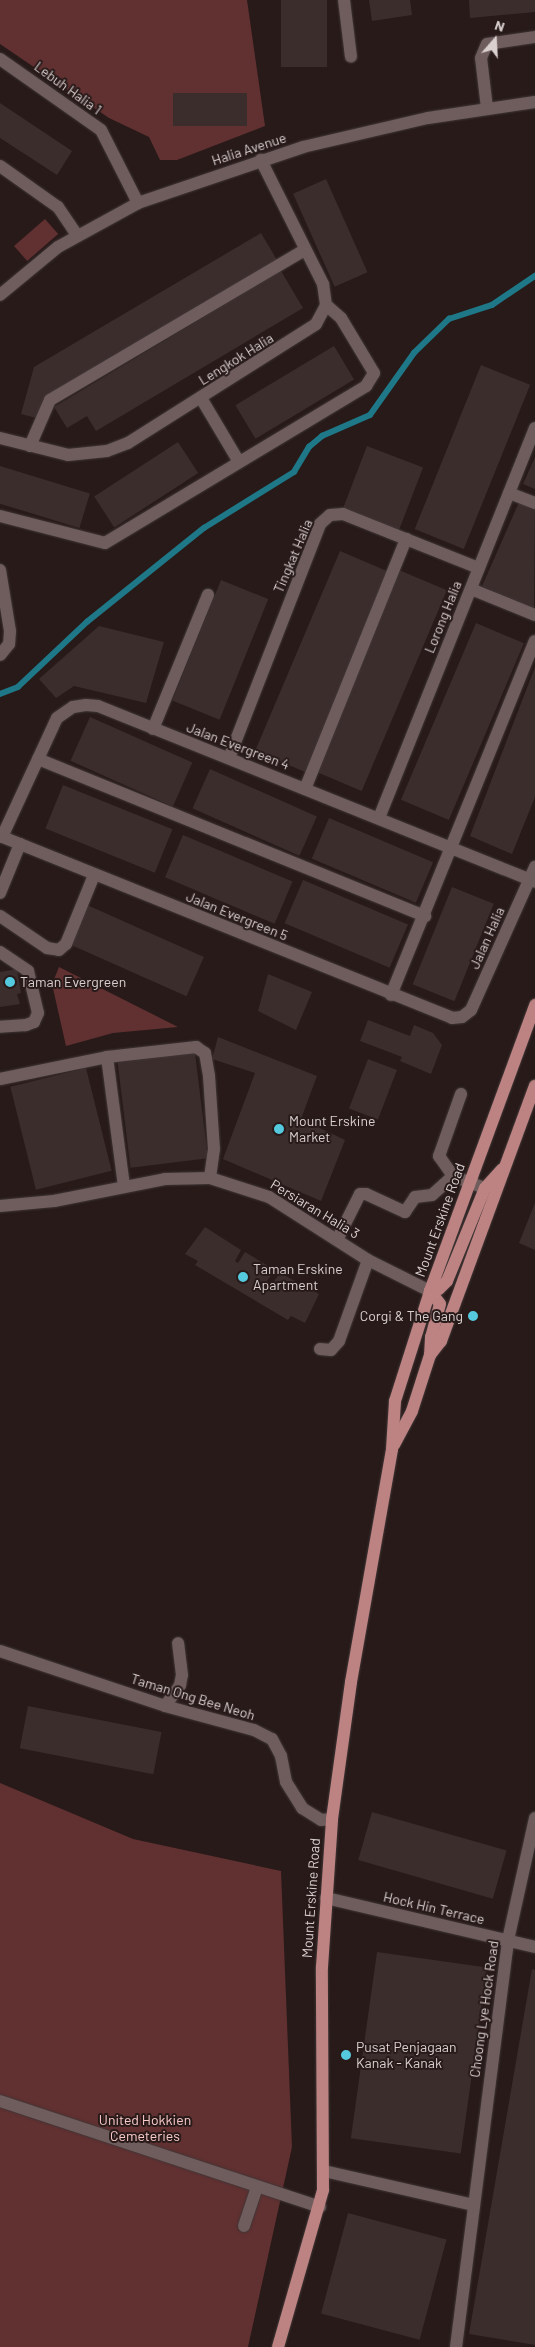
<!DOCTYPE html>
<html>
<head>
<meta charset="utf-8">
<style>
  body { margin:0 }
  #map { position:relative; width:535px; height:2347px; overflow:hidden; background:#271a19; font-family:Barlow,sans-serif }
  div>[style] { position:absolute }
  .green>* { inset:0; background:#613031; transform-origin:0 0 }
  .stream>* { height:5.5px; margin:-2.75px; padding:0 2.75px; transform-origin:2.75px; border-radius:2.75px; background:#1e7887 }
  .building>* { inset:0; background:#3c2d2d; transform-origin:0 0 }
  .roads { filter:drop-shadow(0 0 1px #403636) drop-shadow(0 0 1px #403636) }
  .minor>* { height:12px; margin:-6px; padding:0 6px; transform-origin:6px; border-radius:6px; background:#6e5d5c }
  .major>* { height:12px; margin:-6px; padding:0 6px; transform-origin:6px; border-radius:6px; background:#bd8282 }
  .dots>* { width:14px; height:14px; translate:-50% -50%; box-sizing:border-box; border:2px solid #271a19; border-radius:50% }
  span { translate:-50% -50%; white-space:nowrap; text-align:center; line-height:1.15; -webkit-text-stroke:4px #271a19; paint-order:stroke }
  .street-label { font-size:14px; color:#dad0d0 }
  .poi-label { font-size:14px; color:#dad0d0 }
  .left { translate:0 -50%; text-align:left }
  .right { translate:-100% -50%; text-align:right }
  .park-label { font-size:14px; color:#f9cac9 }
  .north { position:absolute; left:470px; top:15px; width:50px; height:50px; -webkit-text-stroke:4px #271a19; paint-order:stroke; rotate:19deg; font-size:14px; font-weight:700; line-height:20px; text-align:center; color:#dad0d0 }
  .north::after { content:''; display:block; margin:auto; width:18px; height:22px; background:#dad0d0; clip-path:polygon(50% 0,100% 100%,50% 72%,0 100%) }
</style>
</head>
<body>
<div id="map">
  <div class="green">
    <div style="clip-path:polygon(0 0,247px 0,265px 126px,177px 160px,160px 160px,149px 137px,109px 118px,0 44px)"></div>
    <div style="left:45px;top:219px;width:20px;height:41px;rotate:49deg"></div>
    <div style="clip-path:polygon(59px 967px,178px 1027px,113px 1033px,66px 1046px,52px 984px)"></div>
    <div style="clip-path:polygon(0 1783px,133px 1839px,281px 1871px,292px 2147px,248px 2347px,0 2347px)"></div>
  </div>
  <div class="stream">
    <div style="left:0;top:694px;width:19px;rotate:-21deg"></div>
    <div style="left:18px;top:687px;width:95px;rotate:-43.3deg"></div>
    <div style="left:87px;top:622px;width:150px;rotate:-38.8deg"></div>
    <div style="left:204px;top:528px;width:106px;rotate:-31.9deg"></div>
    <div style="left:294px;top:472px;width:29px;rotate:-59deg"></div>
    <div style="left:309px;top:447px;width:17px;rotate:-40deg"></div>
    <div style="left:322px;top:436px;width:52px;rotate:-23.6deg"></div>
    <div style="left:370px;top:415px;width:76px;rotate:-54.6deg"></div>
    <div style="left:414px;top:353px;width:49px;rotate:-44.2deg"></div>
    <div style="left:449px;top:319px;width:45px;rotate:-18deg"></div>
    <div style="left:492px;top:305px;width:52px;rotate:-34deg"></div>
  </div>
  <div class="building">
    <div style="left:281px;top:0;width:46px;height:67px"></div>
    <div style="clip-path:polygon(369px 0,410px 0,412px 15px,372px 21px)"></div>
    <div style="clip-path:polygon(469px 0,535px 0,535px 12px,470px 18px)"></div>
    <div style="left:173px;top:93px;width:74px;height:33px"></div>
    <div style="clip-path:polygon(0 103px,72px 151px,57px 175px,0 138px)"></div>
    <div style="left:326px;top:179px;width:102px;height:36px;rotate:66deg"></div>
    <div style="clip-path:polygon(261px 233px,277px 260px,46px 396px,40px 419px,21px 414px,34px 367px)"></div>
    <div style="clip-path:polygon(281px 271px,303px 308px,96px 431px,87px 416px,67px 428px,54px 407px)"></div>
    <div style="left:334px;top:346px;width:39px;height:115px;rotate:59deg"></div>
    <div style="left:481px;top:365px;width:53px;height:177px;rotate:22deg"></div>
    <div style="left:178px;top:442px;width:37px;height:100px;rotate:57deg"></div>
    <div style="left:367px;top:446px;width:60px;height:67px;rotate:21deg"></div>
    <div style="clip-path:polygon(535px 457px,535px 489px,523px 484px)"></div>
    <div style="left:0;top:466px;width:94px;height:36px;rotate:17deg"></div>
    <div style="clip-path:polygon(520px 500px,535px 506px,534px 610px,482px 586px)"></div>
    <div style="left:340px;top:551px;width:56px;height:217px;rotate:23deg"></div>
    <div style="left:399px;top:570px;width:52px;height:218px;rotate:23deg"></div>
    <div style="left:221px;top:580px;width:51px;height:130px;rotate:22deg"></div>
    <div style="left:476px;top:623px;width:52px;height:192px;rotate:23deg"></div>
    <div style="clip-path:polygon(99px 626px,164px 642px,146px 703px,74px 686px,56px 698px,39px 679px)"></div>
    <div style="clip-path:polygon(535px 667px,535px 797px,512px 854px,470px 836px)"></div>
    <div style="left:90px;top:717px;width:112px;height:48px;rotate:24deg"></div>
    <div style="left:210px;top:769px;width:117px;height:43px;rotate:24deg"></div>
    <div style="left:63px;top:785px;width:118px;height:47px;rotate:22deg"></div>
    <div style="left:329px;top:818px;width:113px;height:44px;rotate:23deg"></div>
    <div style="left:183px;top:835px;width:119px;height:46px;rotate:23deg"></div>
    <div style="left:303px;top:880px;width:114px;height:47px;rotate:23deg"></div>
    <div style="left:452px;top:887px;width:45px;height:105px;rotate:22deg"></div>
    <div style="left:87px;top:905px;width:128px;height:43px;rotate:24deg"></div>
    <div style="clip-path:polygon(17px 969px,21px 993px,17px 994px,20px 1004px,0 1007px,0 972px)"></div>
    <div style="clip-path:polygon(268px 974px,312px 992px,296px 1030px,258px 1011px)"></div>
    <div style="clip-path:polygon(368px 1020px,410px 1036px,414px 1025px,433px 1033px,442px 1045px,431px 1074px,400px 1061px,402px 1057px,360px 1041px)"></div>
    <div style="clip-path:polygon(218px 1037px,317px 1076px,301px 1119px,345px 1140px,321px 1201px,223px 1159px,255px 1073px,212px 1059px)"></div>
    <div style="left:195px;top:1053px;width:106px;height:78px;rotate:83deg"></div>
    <div style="left:368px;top:1059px;width:31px;height:53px;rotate:21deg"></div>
    <div style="left:86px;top:1068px;width:106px;height:78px;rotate:76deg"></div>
    <div style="clip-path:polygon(535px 1203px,535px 1250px,519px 1243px)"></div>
    <div style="clip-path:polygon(205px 1227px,241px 1250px,235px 1261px,238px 1263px,245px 1252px,275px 1270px,267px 1281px,272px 1284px,280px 1273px,319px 1294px,305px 1323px,291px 1316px,288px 1320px,195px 1265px,198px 1261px,185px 1254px)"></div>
    <div style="left:28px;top:1706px;width:136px;height:43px;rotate:11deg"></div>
    <div style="left:372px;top:1812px;width:140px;height:50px;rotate:16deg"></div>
    <div style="left:377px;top:1952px;width:111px;height:188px;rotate:8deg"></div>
    <div style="clip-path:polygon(532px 1969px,535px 1970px,535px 2345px,469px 2334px)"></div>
    <div style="left:348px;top:2213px;width:102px;height:104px;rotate:15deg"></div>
  </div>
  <div class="roads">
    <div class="minor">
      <div style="left:344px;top:0;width:57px;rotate:83deg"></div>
      <div style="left:0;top:59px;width:123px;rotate:35.1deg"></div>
      <div style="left:101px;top:130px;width:82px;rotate:63.1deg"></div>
      <div style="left:487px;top:108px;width:50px;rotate:-96.8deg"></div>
      <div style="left:481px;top:58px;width:15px;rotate:-67deg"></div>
      <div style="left:487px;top:44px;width:49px;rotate:-8.3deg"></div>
      <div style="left:0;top:166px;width:71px;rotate:35.3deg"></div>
      <div style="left:58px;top:207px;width:34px;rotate:56deg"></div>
      <div style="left:0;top:295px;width:75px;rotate:-39.6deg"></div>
      <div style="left:58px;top:247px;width:91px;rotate:-28.8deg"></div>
      <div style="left:138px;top:203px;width:174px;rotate:-18.7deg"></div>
      <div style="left:303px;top:147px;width:128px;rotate:-13.1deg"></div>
      <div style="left:428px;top:118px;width:108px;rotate:-8.5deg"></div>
      <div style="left:201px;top:398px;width:74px;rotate:59.3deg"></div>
      <div style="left:0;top:438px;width:70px;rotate:14deg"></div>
      <div style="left:68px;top:455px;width:39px;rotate:-6deg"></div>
      <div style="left:107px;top:451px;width:22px;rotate:-21deg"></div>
      <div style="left:128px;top:443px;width:222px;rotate:-32.3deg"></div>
      <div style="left:316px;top:324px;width:21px;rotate:-62deg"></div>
      <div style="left:326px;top:305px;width:21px;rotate:-98deg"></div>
      <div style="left:323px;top:284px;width:139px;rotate:-116.6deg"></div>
      <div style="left:30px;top:446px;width:50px;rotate:-66.5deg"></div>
      <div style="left:50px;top:400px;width:296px;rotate:-30.5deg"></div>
      <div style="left:509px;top:493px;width:28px;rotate:21deg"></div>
      <div style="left:0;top:516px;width:108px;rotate:14.4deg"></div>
      <div style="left:105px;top:543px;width:305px;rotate:-31deg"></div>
      <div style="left:366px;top:386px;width:15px;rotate:-58deg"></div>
      <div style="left:374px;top:373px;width:64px;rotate:-121deg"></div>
      <div style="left:341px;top:318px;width:20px;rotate:-139deg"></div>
      <div style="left:0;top:570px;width:62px;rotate:80.7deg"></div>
      <div style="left:10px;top:631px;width:13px;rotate:94deg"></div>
      <div style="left:9px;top:644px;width:14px;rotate:129deg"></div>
      <div style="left:471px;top:589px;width:69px;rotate:22.1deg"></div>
      <div style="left:153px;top:729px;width:145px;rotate:-67.7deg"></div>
      <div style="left:229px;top:758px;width:251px;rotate:-68.7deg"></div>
      <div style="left:320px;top:524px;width:13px;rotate:-42deg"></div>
      <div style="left:330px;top:515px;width:13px;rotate:-4deg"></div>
      <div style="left:343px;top:514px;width:146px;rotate:21.7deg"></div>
      <div style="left:38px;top:759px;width:418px;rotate:22.1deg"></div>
      <div style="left:305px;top:789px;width:270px;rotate:-68deg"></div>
      <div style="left:379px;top:818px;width:420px;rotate:-68.2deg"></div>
      <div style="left:0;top:836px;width:487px;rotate:21.9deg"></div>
      <div style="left:452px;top:1018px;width:10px;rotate:-6deg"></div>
      <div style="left:462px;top:1017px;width:11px;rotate:-38deg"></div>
      <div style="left:471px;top:1010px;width:157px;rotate:-65.9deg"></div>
      <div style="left:2px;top:837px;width:131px;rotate:-65.2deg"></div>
      <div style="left:57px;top:718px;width:19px;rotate:-35deg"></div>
      <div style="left:73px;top:707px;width:13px;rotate:-9deg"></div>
      <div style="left:86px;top:705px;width:12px;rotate:5deg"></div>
      <div style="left:98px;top:706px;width:471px;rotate:21.9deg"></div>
      <div style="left:0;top:893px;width:53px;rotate:-67.8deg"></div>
      <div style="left:0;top:916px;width:57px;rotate:34.2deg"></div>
      <div style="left:47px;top:948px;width:12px;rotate:9deg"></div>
      <div style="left:59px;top:950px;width:9px;rotate:-41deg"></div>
      <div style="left:66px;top:944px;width:74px;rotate:-67.9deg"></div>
      <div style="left:0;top:952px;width:34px;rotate:34deg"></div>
      <div style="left:28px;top:971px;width:43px;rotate:76.6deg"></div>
      <div style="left:38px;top:1013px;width:10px;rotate:114deg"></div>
      <div style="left:34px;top:1022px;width:9px;rotate:159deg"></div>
      <div style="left:26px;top:1025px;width:26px;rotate:176deg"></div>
      <div style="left:391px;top:995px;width:382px;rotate:-67.9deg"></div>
      <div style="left:107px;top:1057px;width:131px;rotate:82.5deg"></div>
      <div style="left:0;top:1079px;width:109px;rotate:-11.6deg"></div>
      <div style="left:107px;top:1057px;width:90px;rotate:-6.4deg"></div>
      <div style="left:196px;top:1047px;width:11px;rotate:34deg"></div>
      <div style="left:205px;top:1053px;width:23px;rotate:80deg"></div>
      <div style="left:209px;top:1076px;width:73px;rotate:86.1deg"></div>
      <div style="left:214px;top:1149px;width:29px;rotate:98deg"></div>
      <div style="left:461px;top:1094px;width:66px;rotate:109.5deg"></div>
      <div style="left:439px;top:1156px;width:24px;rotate:55deg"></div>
      <div style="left:453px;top:1176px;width:34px;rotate:21deg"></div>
      <div style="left:0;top:1206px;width:54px;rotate:-5.3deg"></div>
      <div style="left:54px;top:1201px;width:113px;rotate:-11.2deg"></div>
      <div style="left:165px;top:1179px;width:45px;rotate:-1.3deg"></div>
      <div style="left:210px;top:1178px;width:62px;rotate:17.9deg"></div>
      <div style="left:269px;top:1197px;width:117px;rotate:32.5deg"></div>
      <div style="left:368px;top:1260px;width:69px;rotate:26.6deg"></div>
      <div style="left:338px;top:1238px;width:49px;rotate:-63.4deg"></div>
      <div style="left:360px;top:1194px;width:6px"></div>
      <div style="left:366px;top:1194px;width:43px;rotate:24.8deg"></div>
      <div style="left:405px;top:1212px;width:18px;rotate:-56deg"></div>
      <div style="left:415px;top:1197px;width:17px;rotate:-7deg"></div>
      <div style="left:432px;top:1195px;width:28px;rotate:-42deg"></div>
      <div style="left:320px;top:1349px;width:11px;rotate:5deg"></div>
      <div style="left:331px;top:1350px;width:12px;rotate:-48deg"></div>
      <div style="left:339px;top:1341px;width:86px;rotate:-70.3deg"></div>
      <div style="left:0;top:1651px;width:174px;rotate:18.4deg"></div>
      <div style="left:165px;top:1706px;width:92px;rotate:15.1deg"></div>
      <div style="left:254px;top:1730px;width:20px;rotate:27deg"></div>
      <div style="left:272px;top:1739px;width:19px;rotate:62deg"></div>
      <div style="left:281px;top:1756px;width:26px;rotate:79deg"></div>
      <div style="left:286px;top:1782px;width:31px;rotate:58deg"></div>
      <div style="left:302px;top:1808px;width:22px;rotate:32deg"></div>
      <div style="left:321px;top:1820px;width:11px;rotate:-5deg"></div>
      <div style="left:165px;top:1706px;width:26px;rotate:-54deg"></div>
      <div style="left:180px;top:1685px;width:10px;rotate:-79deg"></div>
      <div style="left:182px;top:1675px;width:32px;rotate:-97deg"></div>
      <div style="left:326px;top:1898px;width:215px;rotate:13.2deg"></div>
      <div style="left:0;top:2101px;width:337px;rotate:18.3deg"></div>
      <div style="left:324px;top:2171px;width:154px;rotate:12.8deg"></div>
      <div style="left:244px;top:2226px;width:41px;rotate:-71.6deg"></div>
      <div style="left:456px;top:2347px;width:410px;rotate:-82.7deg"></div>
      <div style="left:508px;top:1940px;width:125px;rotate:-77.5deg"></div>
    </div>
    <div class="major">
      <div style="left:430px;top:1291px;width:9px;rotate:-13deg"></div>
      <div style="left:439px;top:1289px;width:11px;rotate:-45deg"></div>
      <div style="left:447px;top:1281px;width:100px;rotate:-67.8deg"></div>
      <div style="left:485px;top:1188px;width:25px;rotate:-48deg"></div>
      <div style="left:430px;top:1291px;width:16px;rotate:52deg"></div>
      <div style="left:440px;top:1304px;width:34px;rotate:105deg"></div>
      <div style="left:431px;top:1337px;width:18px;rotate:93deg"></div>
      <div style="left:394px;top:1445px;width:38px;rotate:-62deg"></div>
      <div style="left:412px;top:1411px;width:59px;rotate:-72.2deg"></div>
      <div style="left:430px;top:1355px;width:18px;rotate:-52deg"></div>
      <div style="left:441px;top:1341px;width:272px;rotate:-69.8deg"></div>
      <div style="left:278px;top:2347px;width:163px;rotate:-74deg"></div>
      <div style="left:323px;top:2190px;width:223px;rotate:-90.3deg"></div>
      <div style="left:322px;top:1967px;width:148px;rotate:-86.1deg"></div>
      <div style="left:332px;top:1819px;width:138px;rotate:-82.1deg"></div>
      <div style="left:351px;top:1682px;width:237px;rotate:-80deg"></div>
      <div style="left:392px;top:1449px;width:48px;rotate:-86.4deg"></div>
      <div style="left:395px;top:1401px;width:115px;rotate:-72.3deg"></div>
      <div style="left:430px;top:1291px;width:305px;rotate:-69.8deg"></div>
    </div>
  </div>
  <div class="dots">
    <div style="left:10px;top:982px;background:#55cadf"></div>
    <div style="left:279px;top:1129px;background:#55cadf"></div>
    <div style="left:243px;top:1277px;background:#55cadf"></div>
    <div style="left:473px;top:1316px;background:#55cadf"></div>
    <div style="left:346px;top:2055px;background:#55cadf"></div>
  </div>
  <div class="street-label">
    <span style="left:68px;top:88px;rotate:36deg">Lebuh Halia 1</span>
    <span style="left:249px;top:149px;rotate:-18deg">Halia Avenue</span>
    <span style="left:236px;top:359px;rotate:-32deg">Lengkok Halia</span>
    <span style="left:293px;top:556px;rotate:-67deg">Tingkat Halia</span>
    <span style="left:443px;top:617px;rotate:-68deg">Lorong Halia</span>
    <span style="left:238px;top:746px;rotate:21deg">Jalan Evergreen 4</span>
    <span style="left:237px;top:916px;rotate:22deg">Jalan Evergreen 5</span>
    <span style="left:487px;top:938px;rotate:-66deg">Jalan Halia</span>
    <span style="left:315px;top:1209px;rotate:31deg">Persiaran Halia 3</span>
    <span style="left:440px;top:1220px;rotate:-70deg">Mount Erskine Road</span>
    <span style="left:193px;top:1697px;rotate:17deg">Taman Ong Bee Neoh</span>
    <span style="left:311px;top:1898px;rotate:-86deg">Mount Erskine Road</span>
    <span style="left:434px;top:1908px;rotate:13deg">Hock Hin Terrace</span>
    <span style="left:484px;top:2009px;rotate:-82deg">Choong Lye Hock Road</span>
  </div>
  <div class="poi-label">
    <span class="left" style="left:20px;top:982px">Taman Evergreen</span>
    <span class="left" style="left:289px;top:1129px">Mount Erskine<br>Market</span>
    <span class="left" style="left:253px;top:1277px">Taman Erskine<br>Apartment</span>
    <span class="right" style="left:463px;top:1316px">Corgi &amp; The Gang</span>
    <span class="left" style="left:356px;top:2055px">Pusat Penjagaan<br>Kanak - Kanak</span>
  </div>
  <div class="park-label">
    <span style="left:145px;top:2128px">United Hokkien<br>Cemeteries</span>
  </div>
  <div class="north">N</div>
</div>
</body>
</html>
